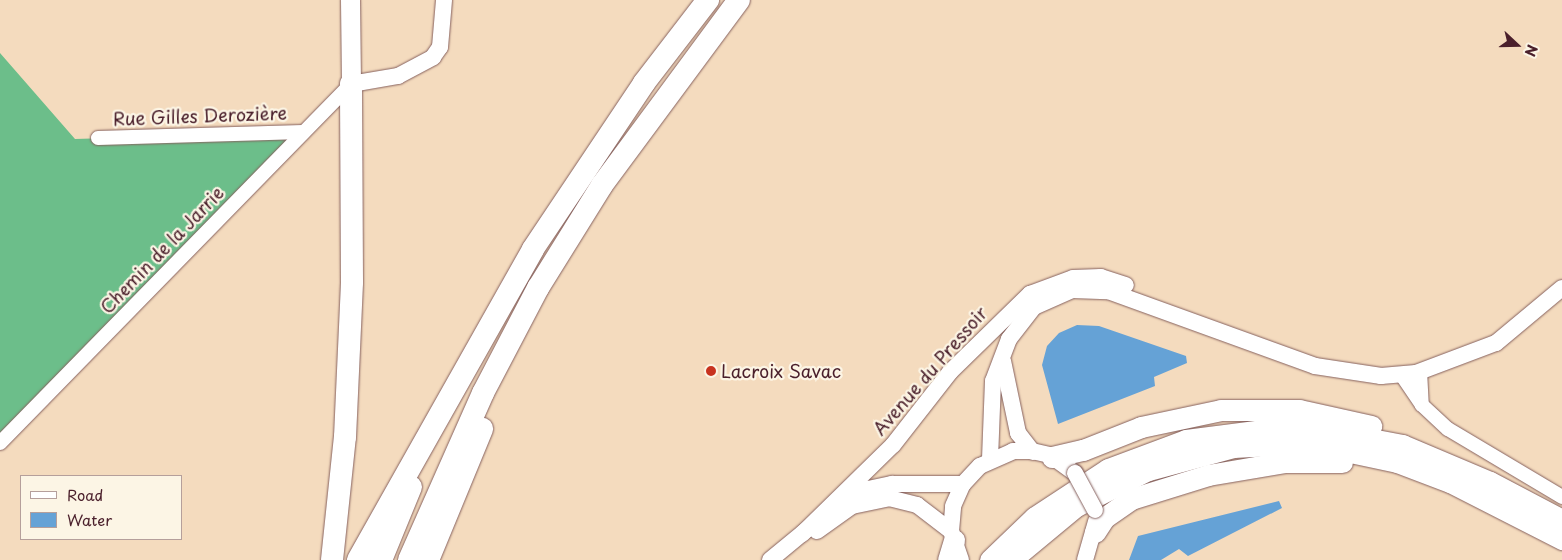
<!DOCTYPE html>
<html>
<head>
<meta charset="utf-8">
<style>
  body { margin:0 }
  #map { position:relative; width:1562px; height:560px; overflow:hidden; background:#f4dbbe; font-family:"Playpen Sans",sans-serif }
  div>[style] { position:absolute }
  .forest>* { inset:0; background:#6cbe8a }
  .water>* { inset:0; background:#65a2d6 }
  .roads { filter:drop-shadow(0 0 1px #86615e) drop-shadow(0 0 1px #86615e) }
  .minor>* { height:14px; margin:-7px; padding:0 7px; transform-origin:7px; border-radius:7px; background:#fff }
  .tertiary>* { height:16px; margin:-8px; padding:0 8px; transform-origin:8px; border-radius:8px; background:#fff }
  .secondary>* { height:19px; margin:-9.5px; padding:0 9.5px; transform-origin:9.5px; border-radius:9.5px; background:#fff }
  .primary>* { height:21px; margin:-10.5px; padding:0 10.5px; transform-origin:10.5px; border-radius:10.5px; background:#fff }
  .trunk>* { height:22px; margin:-11px; padding:0 11px; transform-origin:11px; border-radius:11px; background:#fff }
  .bridges { filter:drop-shadow(0 0 1px #86615e) drop-shadow(0 0 1px #86615e) }
  .tertiary-bridge>* { height:16px; margin:-8px; padding:0 8px; transform-origin:8px; border-radius:8px; background:#fff }
  .dots>* { width:14px; height:14px; translate:-50% -50%; box-sizing:border-box; border:2px solid #fcf5e5; border-radius:50% }
  span { translate:-50% -50%; white-space:nowrap; text-align:center; line-height:1.15; -webkit-text-stroke:4.5px #fcf5e5; paint-order:stroke }
  .street-label { font-size:18px; color:#4a1f2b }
  .poi-label { font-size:18px; color:#4a1f2b }
  .left { translate:0 -50%; text-align:left }
  .legend { position:absolute; left:20px; top:475px; width:162px; height:65px; box-sizing:border-box; background:#fcf5e5; border:1px solid #b59f9b; margin:0; padding:6px 9px; list-style:none; font-size:15px; color:#4a1f2b }
  .legend li { display:flex; align-items:center; gap:10px; height:25px }
  .legend b { width:25px; border:1px solid #b59f9b }
  .north { position:absolute; left:1492px; top:20px; width:50px; height:50px; -webkit-text-stroke:4px #fcf5e5; paint-order:stroke; rotate:111deg; font-size:14px; font-weight:700; line-height:20px; text-align:center; color:#4a1f2b }
  .north::after { content:''; display:block; margin:auto; width:18px; height:22px; background:#4a1f2b; clip-path:polygon(50% 0,100% 100%,50% 72%,0 100%) }
</style>
</head>
<body>
<div id="map">
  <div class="forest">
    <div style="clip-path:polygon(0 53px,75px 139px,303px 132px,0 443px)"></div>
  </div>
  <div class="water">
    <div style="clip-path:polygon(1077px 325px,1099px 326px,1186px 356px,1187px 363px,1154px 377px,1155px 386px,1058px 424px,1042px 365px,1047px 346px,1059px 333px)"></div>
    <div style="clip-path:polygon(1279px 501px,1282px 508px,1188px 556px,1179px 549px,1161px 560px,1129px 560px,1138px 536px)"></div>
  </div>
  <div class="roads">
    <div class="minor">
      <div style="left:98px;top:138px;width:205px;rotate:-1.7deg"></div>
      <div style="left:1420px;top:371px;width:34px;rotate:87deg"></div>
      <div style="left:1401px;top:374px;width:37px;rotate:56deg"></div>
      <div style="left:1422px;top:405px;width:35px;rotate:43deg"></div>
      <div style="left:1448px;top:429px;width:133px;rotate:30.8deg"></div>
      <div style="left:0;top:443px;width:502px;rotate:-45.65deg"></div>
    </div>
    <div class="tertiary">
      <div style="left:351px;top:84px;width:48px;rotate:-9.7deg"></div>
      <div style="left:398px;top:76px;width:40px;rotate:-28deg"></div>
      <div style="left:433px;top:57px;width:12px;rotate:-55deg"></div>
      <div style="left:440px;top:47px;width:47px;rotate:-85.1deg"></div>
      <div style="left:1003px;top:361px;width:74px;rotate:78.2deg"></div>
      <div style="left:1018px;top:433px;width:24px;rotate:52deg"></div>
      <div style="left:990px;top:459px;width:78px;rotate:-87.8deg"></div>
      <div style="left:993px;top:381px;width:45px;rotate:-69.1deg"></div>
      <div style="left:1009px;top:339px;width:41px;rotate:-52deg"></div>
      <div style="left:1034px;top:307px;width:42px;rotate:-24.1deg"></div>
      <div style="left:1072px;top:290px;width:36px;rotate:2deg"></div>
      <div style="left:1108px;top:291px;width:220px;rotate:19.9deg"></div>
      <div style="left:1315px;top:366px;width:67px;rotate:8.6deg"></div>
      <div style="left:1381px;top:376px;width:35px;rotate:-5deg"></div>
      <div style="left:1416px;top:373px;width:85px;rotate:-20.6deg"></div>
      <div style="left:1496px;top:343px;width:86px;rotate:-39.8deg"></div>
      <div style="left:841px;top:502px;width:30px;rotate:-26deg"></div>
      <div style="left:868px;top:489px;width:25px;rotate:-12deg"></div>
      <div style="left:892px;top:484px;width:71px"></div>
      <div style="left:817px;top:531px;width:43px;rotate:-35.5deg"></div>
      <div style="left:852px;top:506px;width:38px;rotate:-12deg"></div>
      <div style="left:889px;top:498px;width:29px;rotate:14deg"></div>
      <div style="left:917px;top:505px;width:43px;rotate:37.4deg"></div>
      <div style="left:802px;top:534px;width:127px;rotate:-44.4deg"></div>
      <div style="left:893px;top:445px;width:93px;rotate:-52deg"></div>
      <div style="left:950px;top:372px;width:112px;rotate:-44.3deg"></div>
      <div style="left:1030px;top:294px;width:46px;rotate:-20.4deg"></div>
      <div style="left:1073px;top:278px;width:28px;rotate:-2deg"></div>
      <div style="left:1101px;top:277px;width:26px;rotate:18deg"></div>
      <div style="left:770px;top:560px;width:52px;rotate:-39.5deg"></div>
      <div style="left:961px;top:560px;width:31px;rotate:-109deg"></div>
      <div style="left:951px;top:531px;width:25px;rotate:-85deg"></div>
      <div style="left:953px;top:506px;width:24px;rotate:-66deg"></div>
      <div style="left:963px;top:484px;width:25px;rotate:-47deg"></div>
      <div style="left:980px;top:466px;width:36px;rotate:-24deg"></div>
      <div style="left:1013px;top:451px;width:19px"></div>
      <div style="left:1032px;top:451px;width:18px;rotate:13deg"></div>
      <div style="left:1050px;top:455px;width:31px;rotate:36deg"></div>
      <div style="left:1085px;top:560px;width:40px;rotate:-74deg"></div>
    </div>
    <div class="secondary">
      <div style="left:350px;top:0;width:84px;rotate:89.3deg"></div>
    </div>
    <div class="primary">
      <div style="left:1052px;top:457px;width:32px;rotate:-13deg"></div>
      <div style="left:1083px;top:450px;width:62px;rotate:-21.6deg"></div>
      <div style="left:1141px;top:427px;width:82px;rotate:-12deg"></div>
      <div style="left:1221px;top:410px;width:78px"></div>
      <div style="left:1299px;top:410px;width:74px;rotate:12.5deg"></div>
      <div style="left:1095px;top:532px;width:17px;rotate:-57deg"></div>
      <div style="left:1104px;top:518px;width:33px;rotate:-35deg"></div>
      <div style="left:1131px;top:499px;width:81px;rotate:-17.3deg"></div>
      <div style="left:1208px;top:475px;width:77px;rotate:-9.7deg"></div>
      <div style="left:1284px;top:462px;width:58px"></div>
      <div style="left:948px;top:560px;width:21px;rotate:-73deg"></div>
      <div style="left:990px;top:560px;width:62px;rotate:-43.7deg"></div>
      <div style="left:1035px;top:517px;width:87px;rotate:-33.3deg"></div>
      <div style="left:1108px;top:469px;width:83px;rotate:-20.4deg"></div>
      <div style="left:1186px;top:440px;width:84px;rotate:-7.5deg"></div>
      <div style="left:1269px;top:429px;width:49px"></div>
      <div style="left:1318px;top:429px;width:86px;rotate:10.8deg"></div>
      <div style="left:1402px;top:445px;width:95px;rotate:22.8deg"></div>
      <div style="left:1490px;top:482px;width:81px;rotate:27.8deg"></div>
      <div style="left:1011px;top:560px;width:85px;rotate:-39.7deg"></div>
      <div style="left:1076px;top:506px;width:80px;rotate:-26.6deg"></div>
      <div style="left:1148px;top:470px;width:88px;rotate:-15.1deg"></div>
      <div style="left:1233px;top:447px;width:40px;rotate:-2.9deg"></div>
      <div style="left:1273px;top:445px;width:49px;rotate:1.2deg"></div>
      <div style="left:1322px;top:446px;width:77px;rotate:12deg"></div>
      <div style="left:1397px;top:462px;width:57px;rotate:20.7deg"></div>
      <div style="left:1450px;top:482px;width:126px;rotate:27deg"></div>
    </div>
    <div class="trunk">
      <div style="left:332px;top:560px;width:124px;rotate:-84deg"></div>
      <div style="left:345px;top:437px;width:155px;rotate:-87.4deg"></div>
      <div style="left:352px;top:282px;width:198px;rotate:-90.3deg"></div>
      <div style="left:358px;top:560px;width:357px;rotate:-60.6deg"></div>
      <div style="left:533px;top:249px;width:200px;rotate:-56.2deg"></div>
      <div style="left:644px;top:83px;width:105px;rotate:-52.4deg"></div>
      <div style="left:381px;top:560px;width:79px;rotate:-67.7deg"></div>
      <div style="left:409px;top:560px;width:183px;rotate:-66.1deg"></div>
      <div style="left:483px;top:393px;width:119px;rotate:-62.4deg"></div>
      <div style="left:538px;top:288px;width:121px;rotate:-58.1deg"></div>
      <div style="left:602px;top:185px;width:230px;rotate:-53.5deg"></div>
      <div style="left:428px;top:560px;width:142px;rotate:-67.6deg"></div>
    </div>
  </div>
  <div class="bridges">
    <div class="tertiary-bridge">
      <div style="left:1075px;top:473px;width:42px;rotate:61.6deg"></div>
    </div>
  </div>
  <div class="dots">
    <div style="left:711px;top:371px;background:#c8321e"></div>
  </div>
  <div class="street-label">
    <span style="left:200px;top:116px;rotate:-2deg">Rue Gilles Derozière</span>
    <span style="left:162px;top:250px;rotate:-46deg">Chemin de la Jarrie</span>
    <span style="left:930px;top:371px;rotate:-49deg">Avenue du Pressoir</span>
  </div>
  <div class="poi-label">
    <span class="left" style="left:721px;top:371px">Lacroix Savac</span>
  </div>
  <ul class="legend">
  <li><b style="height:6px;background:#fff"></b>Road</li>
  <li><b style="height:14px;background:#65a2d6"></b>Water</li>
  </ul>
  <div class="north">N</div>
</div>
</body>
</html>
